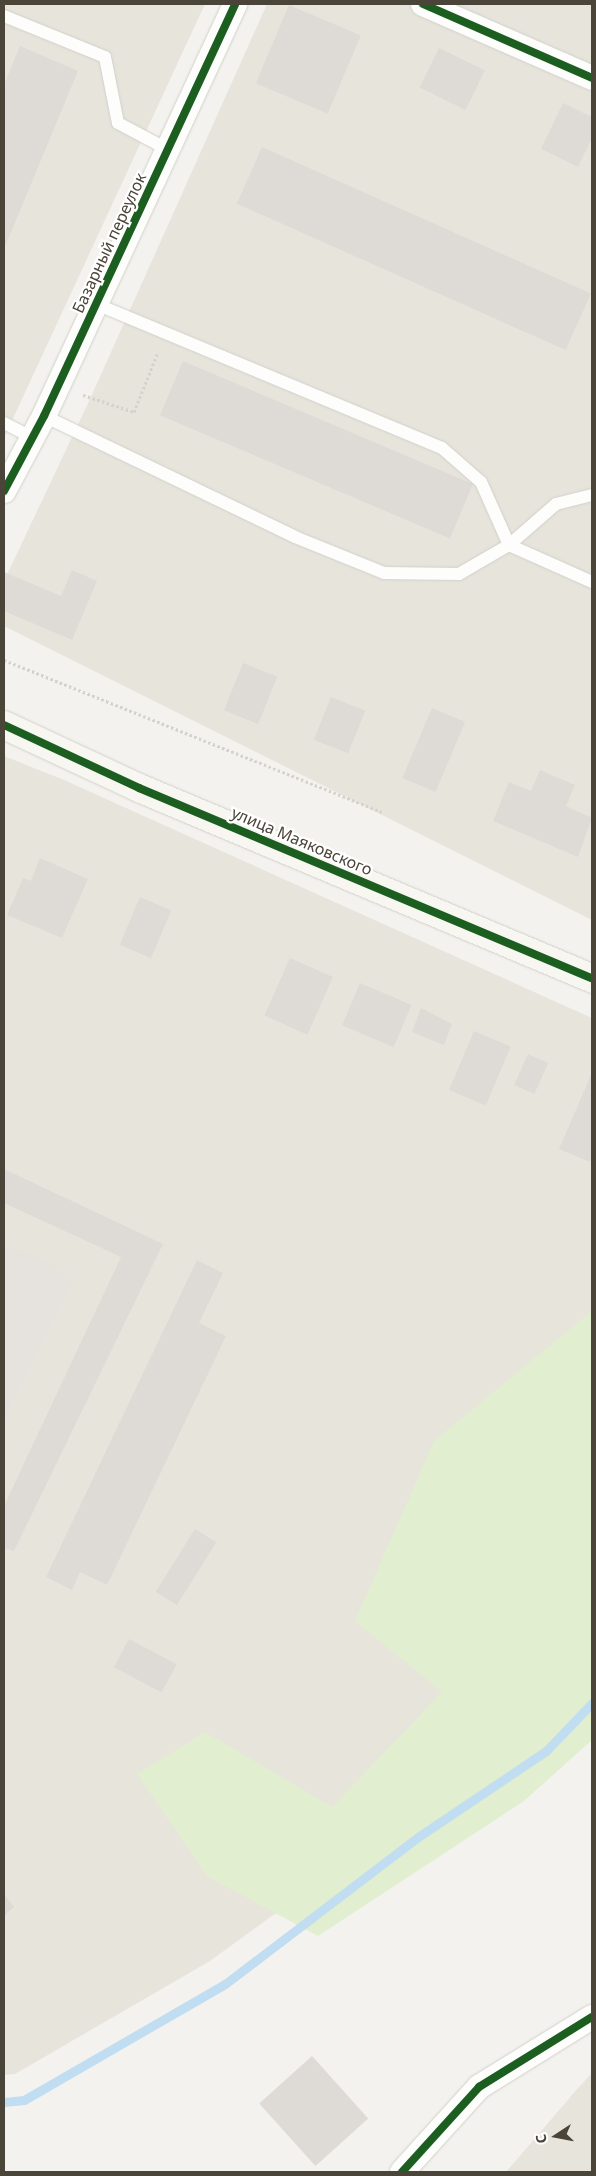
<!DOCTYPE html>
<html>
<head>
<meta charset="utf-8">
<style>
  body { margin:0 }
  #map { position:relative; width:596px; height:2176px; overflow:hidden; background:#f4f2ee; font-family:"Noto Sans",sans-serif }
  div>[style] { position:absolute }
  .residential>* { inset:0; background:#e7e4dc }
  .green>* { inset:0; background:#e1eecf }
  .parking>* { inset:0; background:#e6e3df }
  .stream>* { height:9px; margin:-4.5px; padding:0 4.5px; transform-origin:4.5px; border-radius:4.5px; background:#c0ddf1 }
  .building>* { inset:0; background:#dedbd6; transform-origin:0 0 }
  .path>* { height:3px; margin-top:-1.5px; transform-origin:0; background:repeating-linear-gradient(90deg,#d3d2cc 0 2.5px,transparent 0 5px) }
  .roads { filter:drop-shadow(0 0 1px #d2d0cb) drop-shadow(0 0 1px #d2d0cb) }
  .lane>* { height:12px; margin:-6px; padding:0 6px; transform-origin:6px; border-radius:6px; background:#fdfdfc }
  .street>* { height:24px; margin:-12px; padding:0 12px; transform-origin:12px; border-radius:12px; background:#fdfdfc }
  .secondary>* { height:28px; margin:-14px; padding:0 14px; transform-origin:14px; border-radius:14px; background:#f7f6f1 }
  .cycleway>* { height:8px; margin:-4px; padding:0 4px; transform-origin:4px; border-radius:4px; background:#1b5e20 }
  span { translate:-50% -50%; white-space:nowrap; text-align:center; line-height:1.15; -webkit-text-stroke:4.5px #fff; paint-order:stroke }
  .street-label { font-size:16px; color:#4b4439 }
  .frame { position:absolute; inset:0; border:5px solid #4b4439; pointer-events:none }
  .north { position:absolute; left:531px; top:2111px; width:50px; height:50px; -webkit-text-stroke:4px #fff; paint-order:stroke; rotate:259deg; font-size:14px; font-weight:700; line-height:20px; text-align:center; color:#4b4439 }
  .north::after { content:''; display:block; margin:auto; width:18px; height:22px; background:#4b4439; clip-path:polygon(50% 0,100% 100%,50% 72%,0 100%) }
</style>
</head>
<body>
<div id="map">
  <div class="residential">
    <div style="clip-path:polygon(4px 4px,205px 4px,4px 438px)"></div>
    <div style="clip-path:polygon(267px 4px,592px 4px,592px 920px,4px 626px,4px 581px,90px 399px)"></div>
    <div style="clip-path:polygon(4px 756px,64px 780px,592px 1018px,592px 1663px,528px 1730px,210px 1961px,15px 2074px,4px 2075px)"></div>
    <div style="clip-path:polygon(592px 2073px,592px 2172px,506px 2172px,578px 2088px)"></div>
  </div>
  <div class="green">
    <div style="clip-path:polygon(592px 1311px,592px 1740px,524px 1801px,318px 1936px,207px 1876px,137px 1774px,205px 1732px,332px 1807px,442px 1692px,355px 1621px,434px 1441px)"></div>
  </div>
  <div class="parking">
    <div style="clip-path:polygon(4px 1243px,57px 1267px,73px 1283px,4px 1420px)"></div>
  </div>
  <div class="stream">
    <div style="left:4px;top:2102px;width:20px;rotate:-6deg"></div>
    <div style="left:24px;top:2100px;width:232px;rotate:-30deg"></div>
    <div style="left:225px;top:1984px;width:243px;rotate:-37.3deg"></div>
    <div style="left:418px;top:1837px;width:154px;rotate:-33.9deg"></div>
    <div style="left:546px;top:1751px;width:66px;rotate:-46.2deg"></div>
  </div>
  <div class="building">
    <div style="left:289px;top:5px;width:78px;height:85px;rotate:23deg"></div>
    <div style="clip-path:polygon(20px 46px,78px 71px,4px 249px,4px 85px)"></div>
    <div style="left:439px;top:48px;width:51px;height:44px;rotate:26deg"></div>
    <div style="clip-path:polygon(563px 103px,592px 117px,592px 138px,578px 167px,541px 149px)"></div>
    <div style="left:262px;top:147px;width:360px;height:62px;rotate:24deg"></div>
    <div style="left:183px;top:361px;width:315px;height:59px;rotate:23deg"></div>
    <div style="clip-path:polygon(72px 570px,97px 581px,72px 640px,4px 611px,4px 572px,61px 596px)"></div>
    <div style="left:243px;top:663px;width:37px;height:51px;rotate:22deg"></div>
    <div style="left:331px;top:697px;width:37px;height:46px;rotate:22deg"></div>
    <div style="left:432px;top:708px;width:36px;height:76px;rotate:23deg"></div>
    <div style="clip-path:polygon(540px 770px,575px 785px,566px 806px,592px 818px,578px 857px,493px 821px,509px 782px,531px 791px)"></div>
    <div style="clip-path:polygon(40px 858px,88px 879px,62px 938px,7px 915px,23px 878px,31px 881px)"></div>
    <div style="left:140px;top:897px;width:34px;height:52px;rotate:23deg"></div>
    <div style="left:290px;top:958px;width:47px;height:63px;rotate:24deg"></div>
    <div style="left:360px;top:983px;width:56px;height:46px;rotate:23deg"></div>
    <div style="clip-path:polygon(421px 1008px,452px 1024px,444px 1045px,412px 1032px)"></div>
    <div style="left:474px;top:1031px;width:40px;height:64px;rotate:23deg"></div>
    <div style="left:528px;top:1054px;width:22px;height:34px;rotate:24deg"></div>
    <div style="clip-path:polygon(591px 1075px,592px 1157px,590px 1162px,559px 1149px)"></div>
    <div style="clip-path:polygon(4px 1169px,163px 1244px,14px 1551px,4px 1548px,4px 1506px,121px 1257px,4px 1203px)"></div>
    <div style="clip-path:polygon(197px 1260px,223px 1273px,199px 1323px,226px 1336px,107px 1585px,80px 1572px,72px 1590px,46px 1577px)"></div>
    <div style="left:195px;top:1529px;width:25px;height:74px;rotate:32deg"></div>
    <div style="left:129px;top:1639px;width:54px;height:32px;rotate:28deg"></div>
    <div style="clip-path:polygon(4px 1894px,14px 1907px,4px 1916px)"></div>
    <div style="left:312px;top:2056px;width:84px;height:71px;rotate:48deg"></div>
  </div>
  <div class="path">
    <div style="left:83px;top:395px;width:54px;rotate:18.4deg"></div>
    <div style="left:134px;top:412px;width:65px;rotate:-68.2deg"></div>
    <div style="left:4px;top:660px;width:407px;rotate:21.9deg"></div>
  </div>
  <div class="roads">
    <div class="lane">
      <div style="left:4px;top:16px;width:109px;rotate:22.1deg"></div>
      <div style="left:105px;top:57px;width:67px;rotate:78.9deg"></div>
      <div style="left:118px;top:123px;width:55px;rotate:28deg"></div>
      <div style="left:96px;top:304px;width:375px;rotate:22.6deg"></div>
      <div style="left:442px;top:448px;width:52px;rotate:41.1deg"></div>
      <div style="left:481px;top:482px;width:69px;rotate:66deg"></div>
      <div style="left:509px;top:545px;width:91px;rotate:24deg"></div>
      <div style="left:44px;top:416px;width:279px;rotate:25.7deg"></div>
      <div style="left:295px;top:537px;width:96px;rotate:22deg"></div>
      <div style="left:384px;top:573px;width:75px;rotate:0.8deg"></div>
      <div style="left:459px;top:574px;width:58px;rotate:-30.1deg"></div>
      <div style="left:509px;top:545px;width:62px;rotate:-41.1deg"></div>
      <div style="left:556px;top:504px;width:37px;rotate:-14deg"></div>
      <div style="left:4px;top:423px;width:31px;rotate:27deg"></div>
    </div>
    <div class="street">
      <div style="left:423px;top:4px;width:184px;rotate:23.6deg"></div>
      <div style="left:4px;top:491px;width:85px;rotate:-61.9deg"></div>
      <div style="left:44px;top:416px;width:454px;rotate:-65.1deg"></div>
      <div style="left:402px;top:2172px;width:115px;rotate:-47.8deg"></div>
      <div style="left:479px;top:2087px;width:133px;rotate:-31.8deg"></div>
    </div>
    <div class="secondary">
      <div style="left:4px;top:725px;width:149px;rotate:25deg"></div>
      <div style="left:139px;top:788px;width:491px;rotate:22.8deg"></div>
    </div>
  </div>
  <div class="cycleway">
    <div style="left:423px;top:4px;width:184px;rotate:23.6deg"></div>
    <div style="left:4px;top:491px;width:85px;rotate:-61.9deg"></div>
    <div style="left:44px;top:416px;width:454px;rotate:-65.1deg"></div>
    <div style="left:4px;top:725px;width:149px;rotate:25deg"></div>
    <div style="left:139px;top:788px;width:491px;rotate:22.8deg"></div>
    <div style="left:402px;top:2172px;width:115px;rotate:-47.8deg"></div>
    <div style="left:479px;top:2087px;width:133px;rotate:-31.8deg"></div>
  </div>
  <div class="street-label">
    <span style="left:109px;top:243px;rotate:-65deg">Базарный переулок</span>
    <span style="left:302px;top:841px;rotate:23deg">улица Маяковского</span>
  </div>
  <div class="frame"></div>
  <div class="north">С</div>
</div>
</body>
</html>
